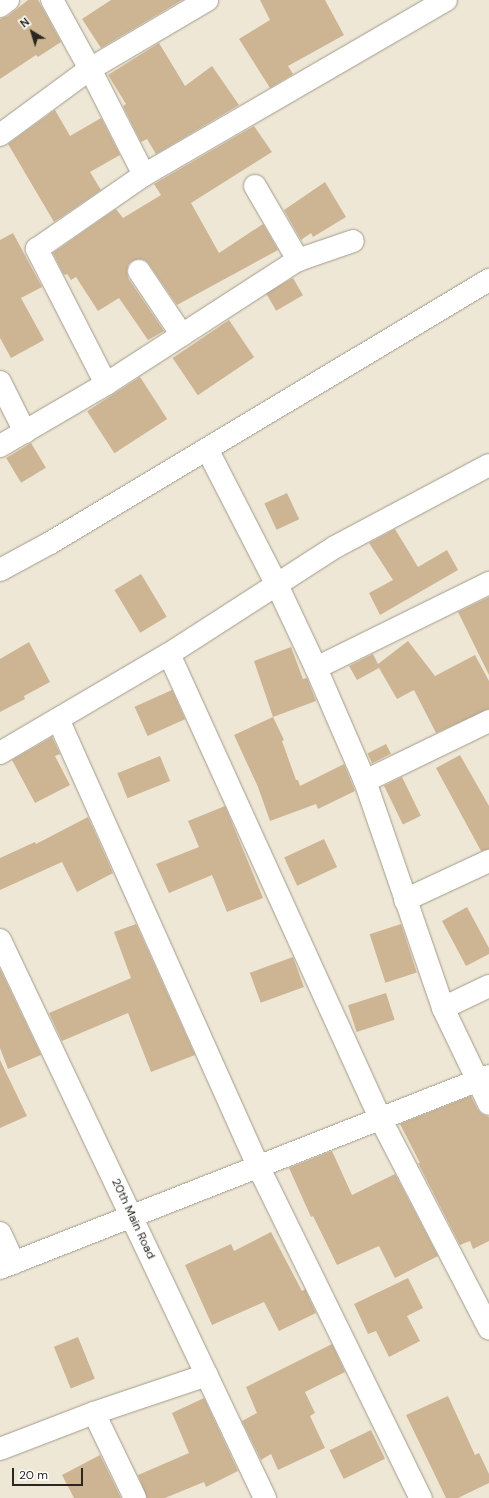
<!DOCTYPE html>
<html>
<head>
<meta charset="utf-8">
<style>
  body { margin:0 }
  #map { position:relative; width:489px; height:1498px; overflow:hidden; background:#efe7d6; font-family:"DM Sans",sans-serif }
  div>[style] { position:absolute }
  .building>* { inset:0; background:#cdb594; transform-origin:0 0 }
  .roads { filter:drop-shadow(0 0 1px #a29b8b) drop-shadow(0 0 1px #a29b8b) }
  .minor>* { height:22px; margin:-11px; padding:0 11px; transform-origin:11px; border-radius:11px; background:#fff }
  span { translate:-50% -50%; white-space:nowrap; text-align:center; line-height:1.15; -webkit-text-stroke:3px #fff; paint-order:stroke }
  .street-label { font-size:12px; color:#2a2720 }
  .north { position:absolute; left:12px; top:12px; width:40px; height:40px; -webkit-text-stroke:3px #fff; paint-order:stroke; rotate:322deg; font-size:11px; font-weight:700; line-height:16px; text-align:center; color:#2a2720 }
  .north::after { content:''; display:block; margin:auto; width:14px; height:18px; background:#2a2720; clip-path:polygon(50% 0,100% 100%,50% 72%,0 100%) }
  .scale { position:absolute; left:12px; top:1468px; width:71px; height:18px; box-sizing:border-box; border:2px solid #2a2720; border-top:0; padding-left:5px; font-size:12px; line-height:14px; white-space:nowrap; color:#2a2720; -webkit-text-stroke:3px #fff; paint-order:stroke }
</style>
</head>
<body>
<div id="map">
  <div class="building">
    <div style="clip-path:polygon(28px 0,38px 0,61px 42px,38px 57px,36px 55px,0 79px,0 19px,8px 16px)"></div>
    <div style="clip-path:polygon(111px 0,182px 0,101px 48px,82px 19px)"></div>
    <div style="clip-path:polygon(260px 0,325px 0,344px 35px,288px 66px,293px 74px,270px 88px,239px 39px,270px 20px)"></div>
    <div style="clip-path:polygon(159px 43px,185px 86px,212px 66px,239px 105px,156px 154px,147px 139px,141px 142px,123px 106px,126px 104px,108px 75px)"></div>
    <div style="clip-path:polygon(55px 110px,70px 136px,101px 118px,120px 155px,90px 172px,101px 190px,54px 222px,8px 144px)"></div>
    <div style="clip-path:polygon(254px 126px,272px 152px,191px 203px,219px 253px,263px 224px,278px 250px,177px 305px,149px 264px,145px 260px,139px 259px,132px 261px,128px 265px,127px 271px,128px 278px,164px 331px,148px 340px,119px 298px,98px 311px,76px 277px,71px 280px,67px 274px,64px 275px,53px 253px,116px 209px,123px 218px,161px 195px,154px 184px)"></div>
    <div style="clip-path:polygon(325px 182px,346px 217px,313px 237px,311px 233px,301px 240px,284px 210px)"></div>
    <div style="clip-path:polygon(13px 233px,42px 287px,21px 298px,44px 340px,11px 358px,0 338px,0 240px)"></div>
    <div style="left:293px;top:278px;width:20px;height:31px;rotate:60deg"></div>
    <div style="left:229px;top:320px;width:45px;height:68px;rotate:56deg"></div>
    <div style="left:140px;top:377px;width:50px;height:63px;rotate:57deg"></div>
    <div style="left:31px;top:443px;width:29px;height:29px;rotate:59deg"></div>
    <div style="left:287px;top:493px;width:29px;height:25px;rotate:65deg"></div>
    <div style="clip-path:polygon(395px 529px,418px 567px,447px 550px,458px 570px,380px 615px,369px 593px,393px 580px,369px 543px)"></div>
    <div style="left:141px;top:574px;width:50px;height:31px;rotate:59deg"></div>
    <div style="clip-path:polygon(489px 597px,489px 675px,458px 612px)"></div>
    <div style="clip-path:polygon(408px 641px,435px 676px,475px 655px,489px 681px,489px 709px,436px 733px,414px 690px,397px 699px,379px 668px,357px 680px,349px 666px,373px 654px,378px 664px)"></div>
    <div style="clip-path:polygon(29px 642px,50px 682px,24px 696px,25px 699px,0 712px,0 659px)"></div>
    <div style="clip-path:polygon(291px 647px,303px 679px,307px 678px,316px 701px,273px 717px,254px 661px)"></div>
    <div style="left:172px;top:690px;width:32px;height:41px;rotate:66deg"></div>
    <div style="clip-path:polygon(273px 717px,284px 740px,282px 741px,296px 780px,298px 780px,300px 786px,344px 764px,355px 791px,318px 809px,316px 804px,270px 821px,258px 787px,234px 735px)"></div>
    <div style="clip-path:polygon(52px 737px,60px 754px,55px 756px,70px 785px,35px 803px,12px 760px)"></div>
    <div style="left:386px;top:744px;width:11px;height:21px;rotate:63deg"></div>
    <div style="clip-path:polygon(460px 755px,489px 806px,489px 849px,481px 851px,436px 768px)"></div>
    <div style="left:160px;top:756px;width:27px;height:46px;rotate:68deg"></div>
    <div style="left:402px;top:777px;width:43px;height:20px;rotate:64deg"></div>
    <div style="clip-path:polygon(225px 806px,263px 898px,227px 912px,212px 875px,169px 893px,156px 864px,199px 847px,188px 821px)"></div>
    <div style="clip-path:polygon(88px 817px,113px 873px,77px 892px,62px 862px,0 890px,0 858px,35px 842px,36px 844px)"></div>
    <div style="left:324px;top:839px;width:31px;height:44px;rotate:65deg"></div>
    <div style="clip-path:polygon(467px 907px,489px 948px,489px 954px,466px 966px,442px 921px)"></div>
    <div style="clip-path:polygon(136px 924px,195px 1055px,151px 1072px,128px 1013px,62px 1041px,49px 1013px,131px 978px,114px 932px)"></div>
    <div style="left:401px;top:924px;width:51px;height:33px;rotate:72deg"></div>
    <div style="left:293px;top:957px;width:32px;height:46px;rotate:70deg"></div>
    <div style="clip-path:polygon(0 969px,41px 1055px,8px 1069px,0 1048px)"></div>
    <div style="left:386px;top:993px;width:28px;height:40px;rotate:72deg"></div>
    <div style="clip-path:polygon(0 1060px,27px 1116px,0 1128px)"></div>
    <div style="clip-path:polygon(471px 1096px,478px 1110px,482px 1114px,489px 1117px,489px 1241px,473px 1249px,470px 1241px,460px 1245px,418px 1163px,420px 1163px,400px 1124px)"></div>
    <div style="clip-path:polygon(332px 1151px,352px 1195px,395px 1174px,438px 1256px,395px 1278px,379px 1246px,337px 1265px,313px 1216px,311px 1217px,289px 1168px)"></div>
    <div style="clip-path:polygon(271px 1232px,302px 1291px,305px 1289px,316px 1313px,279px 1331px,264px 1302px,212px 1325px,185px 1265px,231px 1244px,234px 1251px)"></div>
    <div style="clip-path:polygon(408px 1278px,423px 1308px,407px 1316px,420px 1341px,389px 1357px,376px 1331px,368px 1334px,354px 1304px)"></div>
    <div style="left:78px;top:1337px;width:45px;height:26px;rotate:68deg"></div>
    <div style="clip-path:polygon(332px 1344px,345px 1372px,305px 1392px,315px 1413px,310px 1416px,325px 1448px,278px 1470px,271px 1454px,261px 1460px,242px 1421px,257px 1413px,246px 1387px)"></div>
    <div style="clip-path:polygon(448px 1396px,475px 1455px,479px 1453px,489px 1474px,489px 1483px,458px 1498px,446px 1498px,406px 1415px)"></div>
    <div style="clip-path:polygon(204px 1398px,238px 1471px,206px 1487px,204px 1482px,165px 1498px,147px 1498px,138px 1475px,189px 1453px,172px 1413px)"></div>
    <div style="left:371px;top:1430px;width:32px;height:46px;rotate:64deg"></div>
    <div style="clip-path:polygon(100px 1455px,121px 1498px,74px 1498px,62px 1475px)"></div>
  </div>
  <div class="roads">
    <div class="minor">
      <div style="left:52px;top:0;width:79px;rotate:61.2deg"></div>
      <div style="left:90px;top:69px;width:119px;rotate:63deg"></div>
      <div style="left:0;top:6px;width:10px;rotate:-37deg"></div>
      <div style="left:0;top:135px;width:112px;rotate:-36.3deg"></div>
      <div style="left:90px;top:69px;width:136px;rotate:-30.5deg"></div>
      <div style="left:255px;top:186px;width:86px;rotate:59.8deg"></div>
      <div style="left:139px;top:271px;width:77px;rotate:56.1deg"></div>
      <div style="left:0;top:382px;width:56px;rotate:63.4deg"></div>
      <div style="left:106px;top:384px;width:152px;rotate:-117.1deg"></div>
      <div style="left:37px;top:249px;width:130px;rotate:-34.7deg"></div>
      <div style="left:144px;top:175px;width:349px;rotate:-30.1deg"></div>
      <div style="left:0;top:446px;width:123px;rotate:-30.3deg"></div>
      <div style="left:106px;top:384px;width:229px;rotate:-32.9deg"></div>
      <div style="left:298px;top:260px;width:58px;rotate:-19.1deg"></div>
      <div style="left:207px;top:449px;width:153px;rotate:62.8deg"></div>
      <div style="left:277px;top:585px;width:92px;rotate:64.8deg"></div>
      <div style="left:316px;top:668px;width:123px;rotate:66.6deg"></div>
      <div style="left:365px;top:781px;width:240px;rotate:71deg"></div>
      <div style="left:443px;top:1008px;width:106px;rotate:64.4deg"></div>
      <div style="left:0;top:570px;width:57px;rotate:-28.4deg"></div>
      <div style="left:50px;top:543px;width:512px;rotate:-30.93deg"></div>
      <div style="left:169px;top:654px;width:510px;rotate:65.55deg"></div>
      <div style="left:380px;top:1118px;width:237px;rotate:62.6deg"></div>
      <div style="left:316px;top:668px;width:193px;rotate:-26.2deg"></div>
      <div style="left:58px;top:719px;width:492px;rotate:65.9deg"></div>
      <div style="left:259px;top:1168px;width:368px;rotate:63.9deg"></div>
      <div style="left:0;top:753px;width:196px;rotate:-30.4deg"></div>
      <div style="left:169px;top:654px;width:197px;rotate:-32.8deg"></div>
      <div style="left:335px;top:547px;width:174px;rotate:-28deg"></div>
      <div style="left:365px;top:781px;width:138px;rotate:-25.8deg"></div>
      <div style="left:405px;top:900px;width:93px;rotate:-24.9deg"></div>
      <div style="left:0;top:940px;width:618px;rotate:64.6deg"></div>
      <div style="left:443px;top:1008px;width:51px;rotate:-25.6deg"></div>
      <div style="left:0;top:1233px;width:33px;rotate:65deg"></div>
      <div style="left:0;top:1268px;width:525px;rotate:-21.44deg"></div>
      <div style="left:94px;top:1413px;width:94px;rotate:64.2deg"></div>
      <div style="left:0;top:1449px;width:101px;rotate:-21deg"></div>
      <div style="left:94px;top:1413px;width:119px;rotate:-18.6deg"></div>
    </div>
  </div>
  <div class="street-label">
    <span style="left:133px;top:1219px;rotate:65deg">20th Main Road</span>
  </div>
  <div class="north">N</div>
  <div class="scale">20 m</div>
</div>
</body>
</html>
